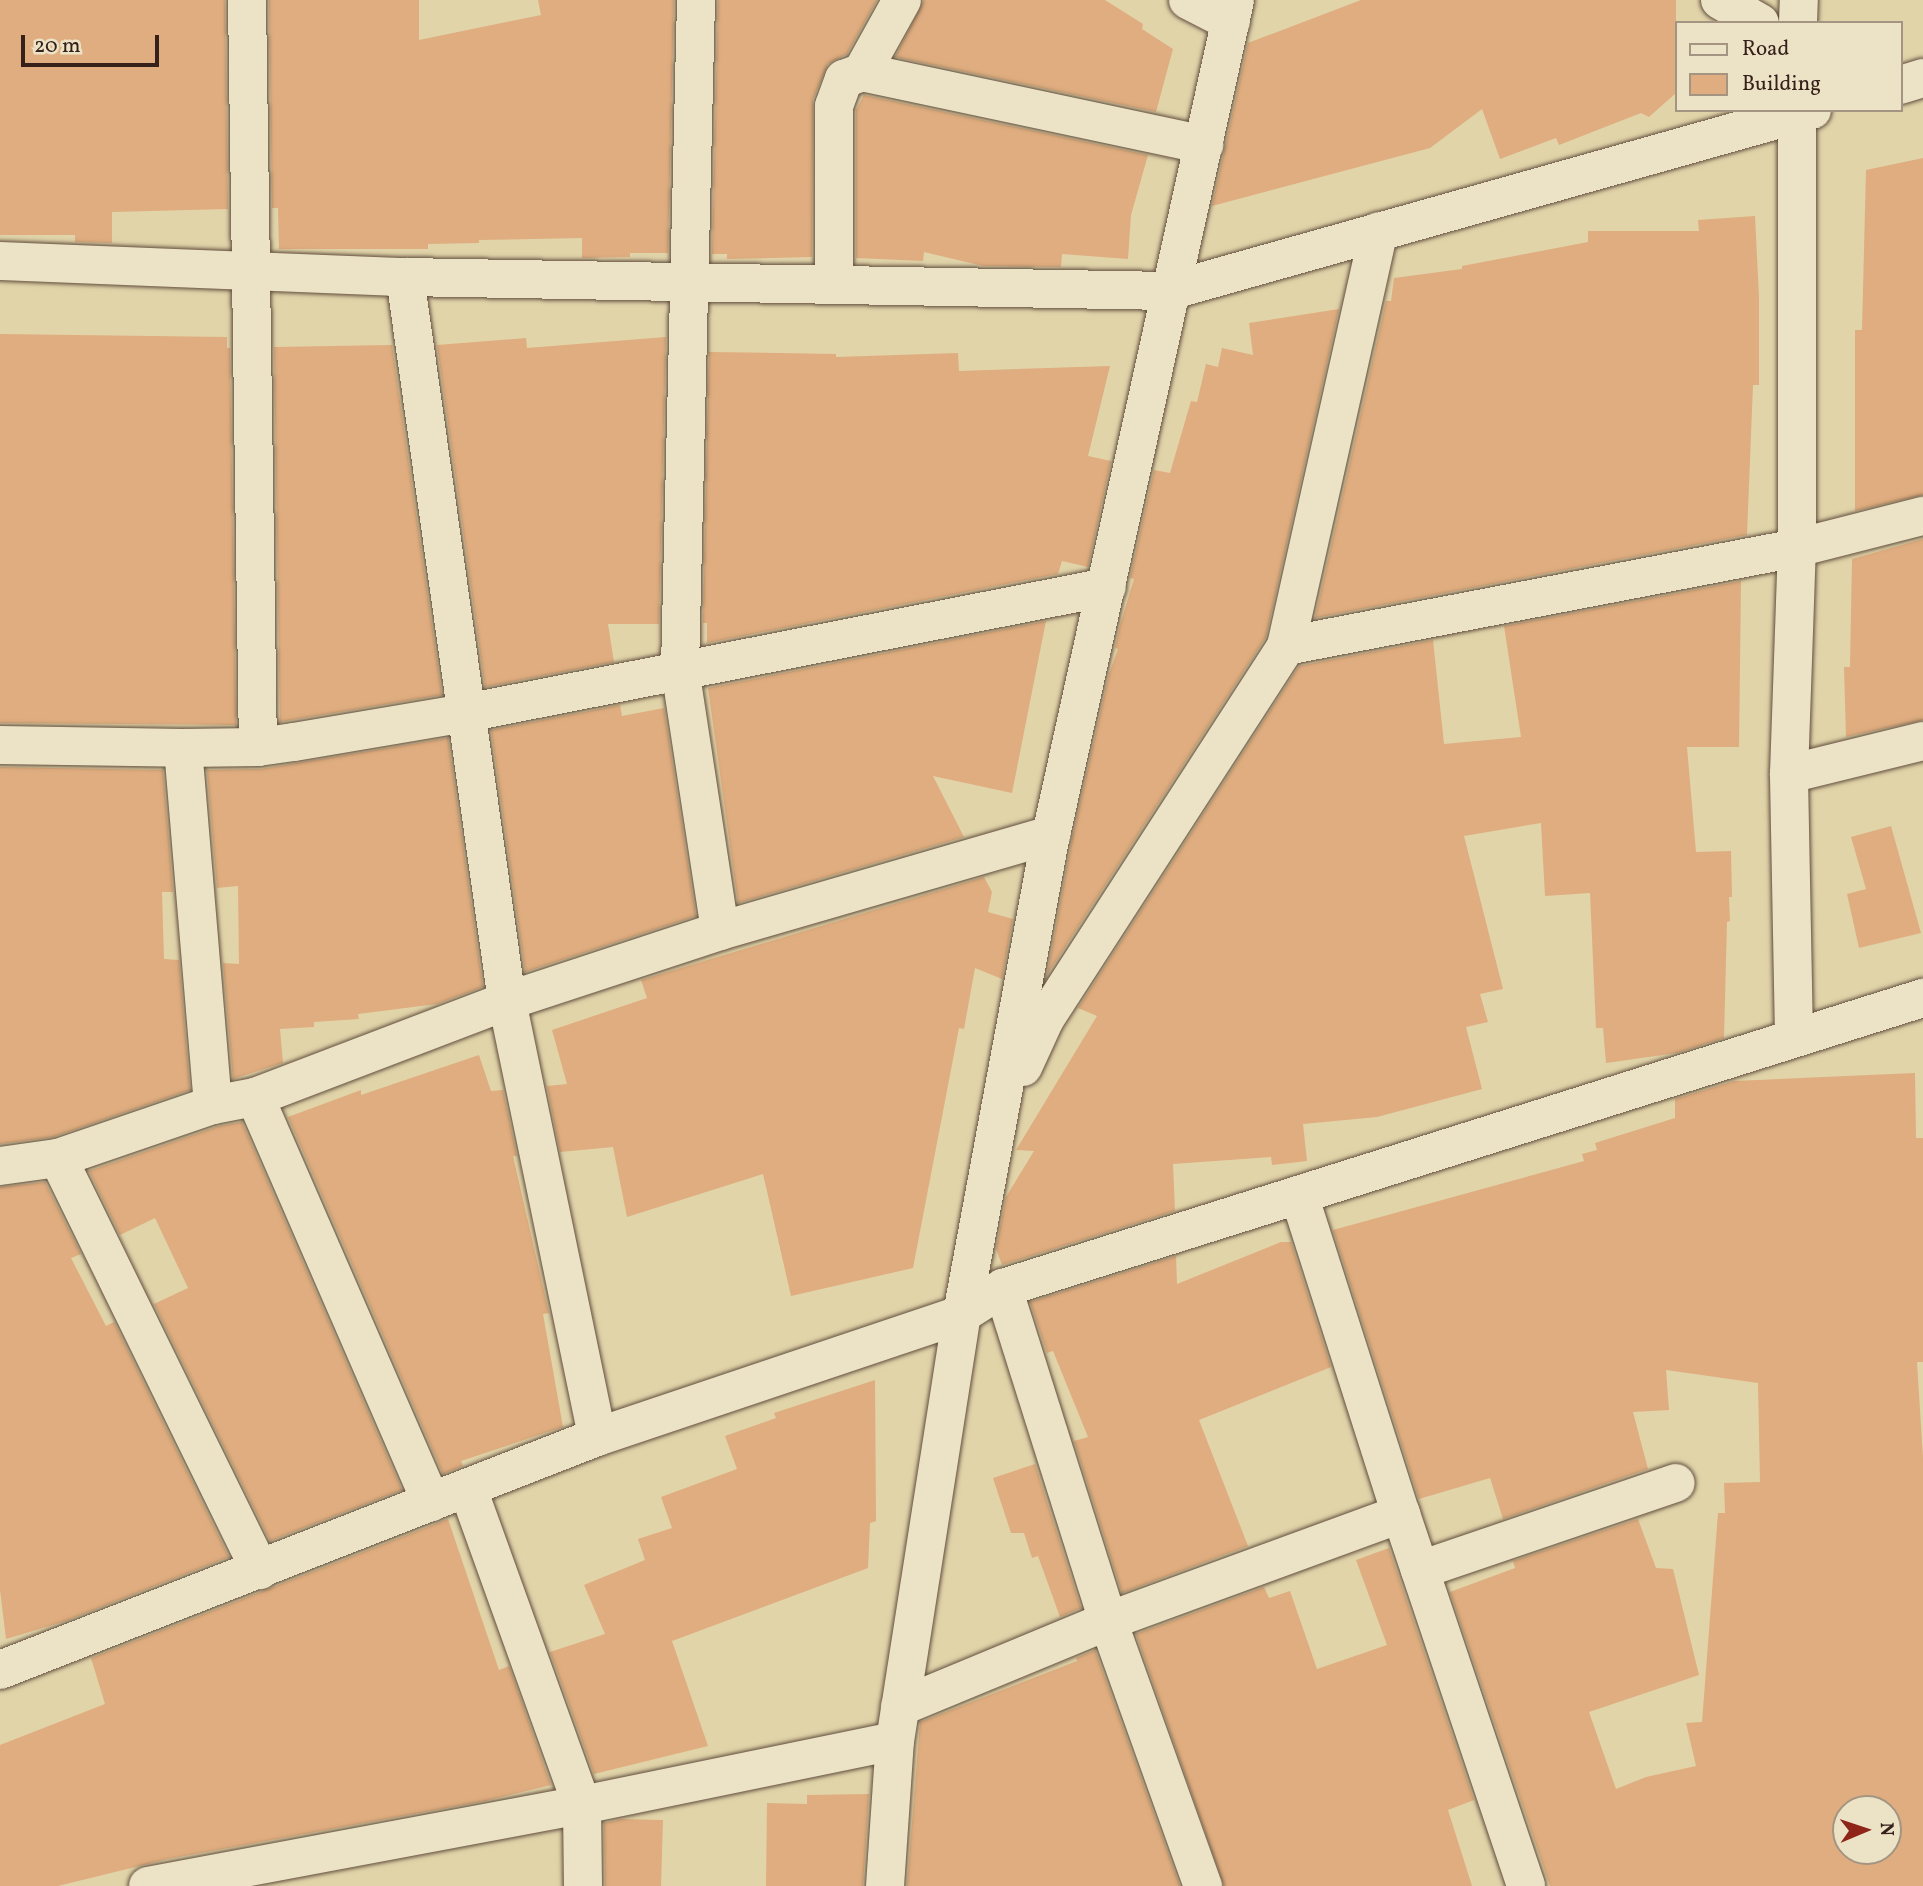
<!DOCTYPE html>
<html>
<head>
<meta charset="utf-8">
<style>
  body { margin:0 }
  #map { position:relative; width:1923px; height:1886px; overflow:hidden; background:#e1d4a9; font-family:Vollkorn,serif }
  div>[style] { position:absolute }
  .building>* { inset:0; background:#dfad7f }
  .roads { filter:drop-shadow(0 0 2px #614e3e) drop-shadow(0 0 2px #614e3e) }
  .street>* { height:38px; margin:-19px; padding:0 19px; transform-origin:19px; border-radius:19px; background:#ece3c7 }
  span { translate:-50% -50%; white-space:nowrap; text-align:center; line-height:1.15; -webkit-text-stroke:5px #ece3c7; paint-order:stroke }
  .legend { position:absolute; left:1675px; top:21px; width:228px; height:91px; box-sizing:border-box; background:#ece3c7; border:2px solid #a39582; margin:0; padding:9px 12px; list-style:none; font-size:21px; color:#36211a }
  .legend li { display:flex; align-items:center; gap:14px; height:35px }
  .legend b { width:35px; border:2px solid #a39582 }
  .north { position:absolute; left:1832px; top:1795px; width:70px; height:70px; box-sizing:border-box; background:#ece3c7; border:2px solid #a39582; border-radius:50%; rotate:88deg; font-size:19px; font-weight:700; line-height:28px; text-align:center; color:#36211a }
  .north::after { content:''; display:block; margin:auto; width:24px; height:32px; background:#8f2418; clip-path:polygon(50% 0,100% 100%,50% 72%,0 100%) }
  .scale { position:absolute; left:21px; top:35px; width:138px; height:32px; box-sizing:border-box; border:4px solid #36211a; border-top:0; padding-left:9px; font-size:21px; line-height:24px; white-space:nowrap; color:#36211a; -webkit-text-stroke:5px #ece3c7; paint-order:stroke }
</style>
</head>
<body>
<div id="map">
  <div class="building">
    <div style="clip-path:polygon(0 0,225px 0,228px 209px,112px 212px,112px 243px,75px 242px,75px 235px,0 235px)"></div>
    <div style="clip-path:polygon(269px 0,419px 0,419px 40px,541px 15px,538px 0,674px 0,668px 253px,630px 253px,630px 257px,582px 258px,582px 238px,479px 240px,479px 243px,428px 244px,428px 249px,279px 249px,278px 208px,272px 208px)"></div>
    <div style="clip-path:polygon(718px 0,877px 0,847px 54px,828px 64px,813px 99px,812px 257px,727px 259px,727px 254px,712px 254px)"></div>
    <div style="clip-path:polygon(924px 0,1105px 0,1143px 24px,1142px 29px,1173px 49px,1156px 112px,895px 57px)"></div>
    <div style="clip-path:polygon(1361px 0,1676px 0,1676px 93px,1649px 117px,1641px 113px,1559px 145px,1556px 138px,1500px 159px,1482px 109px,1430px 148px,1212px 206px,1248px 43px)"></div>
    <div style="clip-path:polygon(864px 95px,1148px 155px,1131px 215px,1128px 259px,1062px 254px,1061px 267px,983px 266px,924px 252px,923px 261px,856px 258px,856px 110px)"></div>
    <div style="clip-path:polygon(1923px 158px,1923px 495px,1855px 511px,1855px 330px,1862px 330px,1866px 170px)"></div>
    <div style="clip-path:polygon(1755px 216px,1759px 297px,1759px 385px,1753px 385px,1747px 535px,1315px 618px,1386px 301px,1391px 301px,1394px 278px,1462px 269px,1462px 266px,1588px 242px,1588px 231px,1699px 231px,1698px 220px)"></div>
    <div style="clip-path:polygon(1339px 309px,1266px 637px,1047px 975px,1072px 839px,1109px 674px,1118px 649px,1115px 648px,1120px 625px,1134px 579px,1130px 578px,1154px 470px,1170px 473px,1191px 401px,1197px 402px,1206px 364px,1218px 367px,1222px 348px,1253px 355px,1249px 323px)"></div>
    <div style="clip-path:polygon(0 334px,227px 337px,227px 348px,230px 348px,236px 725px,0 723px)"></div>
    <div style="clip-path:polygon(666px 337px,659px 624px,608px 624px,614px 662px,485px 687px,437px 345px,526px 338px,527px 348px)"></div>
    <div style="clip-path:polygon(392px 345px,442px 695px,280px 722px,274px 347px)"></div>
    <div style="clip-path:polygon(709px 352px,836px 354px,836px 357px,958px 353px,959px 371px,1110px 366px,1088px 456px,1111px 461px,1088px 567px,1062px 561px,1058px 574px,707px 643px,707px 623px,703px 623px)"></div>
    <div style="clip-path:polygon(1923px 539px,1923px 720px,1846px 737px,1844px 667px,1850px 667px,1852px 559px)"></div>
    <div style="clip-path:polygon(1741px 581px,1739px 747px,1687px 747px,1696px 852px,1731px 851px,1732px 897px,1729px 897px,1730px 921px,1727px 922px,1724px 1038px,1677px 1053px,1606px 1063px,1603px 1028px,1596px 1028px,1590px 893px,1545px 896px,1541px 823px,1464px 836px,1503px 989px,1480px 994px,1488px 1022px,1466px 1027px,1482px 1089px,1377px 1117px,1303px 1124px,1307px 1161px,1272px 1165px,1271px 1157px,1173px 1164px,1175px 1211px,1002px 1265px,996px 1249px,1006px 1197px,1034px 1151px,1016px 1150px,1097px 1016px,1078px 1008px,1299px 666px,1433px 640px,1444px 744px,1521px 737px,1504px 626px)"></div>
    <div style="clip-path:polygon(1046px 621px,1012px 793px,933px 776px,964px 837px,738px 903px,708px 688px)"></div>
    <div style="clip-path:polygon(620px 705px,622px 716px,664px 708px,696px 916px,525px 972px,491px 730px)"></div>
    <div style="clip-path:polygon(448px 738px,483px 987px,437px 1004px,358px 1014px,359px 1019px,314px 1022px,314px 1027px,280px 1029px,283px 1063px,233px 1079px,223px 963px,239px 964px,238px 886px,217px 888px,207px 770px,261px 769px)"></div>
    <div style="clip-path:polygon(0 767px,163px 770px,173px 892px,162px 892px,164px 959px,179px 960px,190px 1090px,53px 1137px,0 1144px)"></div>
    <div style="clip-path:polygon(1891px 826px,1921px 933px,1859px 948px,1847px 894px,1866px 889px,1851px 837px)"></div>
    <div style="clip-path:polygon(984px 877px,992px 892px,988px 912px,1013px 919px,1002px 979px,975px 968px,964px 1029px,959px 1028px,913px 1268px,791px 1296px,763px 1174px,627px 1217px,613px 1147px,560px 1152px,547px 1086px,567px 1084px,552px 1030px,647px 998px,641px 980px)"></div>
    <div style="clip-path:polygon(479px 1055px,491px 1091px,503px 1090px,517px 1156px,513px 1156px,549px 1313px,543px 1314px,563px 1427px,461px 1461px,463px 1466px,443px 1474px,288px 1117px,361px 1090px,361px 1095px)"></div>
    <div style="clip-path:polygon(evenodd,1915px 1073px,1916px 1138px,1923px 1138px,1923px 1362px,1917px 1362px,1923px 1458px,1923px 1886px,1550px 1886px,1450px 1592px,1515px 1568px,1513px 1561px,1638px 1519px,1656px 1568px,1673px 1569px,1699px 1675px,1589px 1712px,1616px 1789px,1646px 1777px,1696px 1766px,1686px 1723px,1702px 1722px,1718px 1513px,1725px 1513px,1724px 1483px,1760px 1482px,1758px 1383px,1666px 1370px,1669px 1410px,1633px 1412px,1648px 1469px,1503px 1519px,1490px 1478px,1419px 1499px,1333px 1230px,1584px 1161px,1582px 1154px,1597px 1150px,1595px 1143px,1675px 1118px,1675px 1099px,1734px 1081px,1915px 1073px,1846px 1809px,1888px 1809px,1888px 1851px,1846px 1851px,1846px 1809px)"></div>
    <div style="clip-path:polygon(242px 1122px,402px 1490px,270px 1541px,154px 1304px,188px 1288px,155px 1218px,120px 1235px,89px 1171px,219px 1126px)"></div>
    <div style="clip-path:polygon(45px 1182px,81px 1254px,71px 1258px,106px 1326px,114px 1322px,229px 1557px,63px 1622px,6px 1639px,0 1590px,0 1187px)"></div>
    <div style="clip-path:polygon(1281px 1242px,1291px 1242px,1331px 1367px,1199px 1420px,1248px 1546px,1122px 1593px,1074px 1441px,1088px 1437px,1053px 1351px,1047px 1353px,1030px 1302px,1176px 1256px,1177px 1284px)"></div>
    <div style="clip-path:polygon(875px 1380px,876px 1521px,870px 1523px,868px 1568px,672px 1641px,708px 1746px,594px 1774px,550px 1652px,605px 1634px,584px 1585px,645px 1560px,638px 1539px,672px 1528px,661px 1497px,737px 1469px,725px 1436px,776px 1418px,774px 1413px)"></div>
    <div style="clip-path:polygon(1035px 1464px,1081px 1608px,1060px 1617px,1038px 1556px,1032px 1558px,1024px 1533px,1011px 1533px,993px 1478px)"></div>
    <div style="clip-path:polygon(448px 1519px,499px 1670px,509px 1666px,551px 1785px,485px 1801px,168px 1859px,58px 1886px,0 1886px,0 1745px,105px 1704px,91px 1658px)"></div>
    <div style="clip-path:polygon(1389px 1548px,1474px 1800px,1448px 1810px,1472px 1886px,1224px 1886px,1136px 1634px,1264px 1587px,1269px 1598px,1290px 1591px,1317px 1669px,1387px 1645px,1356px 1560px)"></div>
    <div style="clip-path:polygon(1095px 1650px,1180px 1886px,907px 1886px,920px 1722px,1077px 1661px,1076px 1658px)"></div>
    <div style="clip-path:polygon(869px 1794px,863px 1886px,766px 1886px,767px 1803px,807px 1804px,807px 1795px)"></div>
    <div style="clip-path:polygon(622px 1819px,663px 1820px,661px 1886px,605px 1886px,604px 1823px)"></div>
  </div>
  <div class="roads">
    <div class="street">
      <div style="left:247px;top:0;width:747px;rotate:89.16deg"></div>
      <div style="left:696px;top:0;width:669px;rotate:91.37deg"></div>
      <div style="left:680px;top:669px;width:265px;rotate:81.3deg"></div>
      <div style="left:1188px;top:0;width:48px;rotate:27.1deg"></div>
      <div style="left:1720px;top:0;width:46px;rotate:29.9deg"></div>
      <div style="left:1798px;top:23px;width:23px;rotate:-88deg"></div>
      <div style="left:862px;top:72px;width:350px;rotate:12deg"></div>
      <div style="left:1900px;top:85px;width:24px;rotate:-17deg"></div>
      <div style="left:0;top:261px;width:405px;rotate:2.3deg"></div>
      <div style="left:405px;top:277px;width:764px;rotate:1.05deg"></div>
      <div style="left:1169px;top:291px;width:668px;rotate:-15.72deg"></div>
      <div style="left:405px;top:277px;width:731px;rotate:81.98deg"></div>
      <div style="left:507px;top:1001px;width:445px;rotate:78.3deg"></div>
      <div style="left:834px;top:285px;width:179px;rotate:-90deg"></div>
      <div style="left:834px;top:106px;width:29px;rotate:-70deg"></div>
      <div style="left:844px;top:79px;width:19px;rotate:-21deg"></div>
      <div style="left:862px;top:72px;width:82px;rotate:-60.9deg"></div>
      <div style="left:1286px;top:646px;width:520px;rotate:-10.86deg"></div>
      <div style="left:1797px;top:548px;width:130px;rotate:-14.3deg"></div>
      <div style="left:0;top:745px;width:183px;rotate:0.9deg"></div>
      <div style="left:183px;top:748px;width:75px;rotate:-0.8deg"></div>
      <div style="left:258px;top:747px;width:36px;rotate:-8deg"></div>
      <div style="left:294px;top:742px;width:174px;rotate:-9.6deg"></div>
      <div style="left:466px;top:713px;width:653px;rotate:-11.12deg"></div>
      <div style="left:183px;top:748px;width:358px;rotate:85.2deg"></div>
      <div style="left:1789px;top:774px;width:138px;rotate:-13.8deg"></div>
      <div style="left:1794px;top:1037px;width:263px;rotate:-91.1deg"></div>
      <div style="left:1789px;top:774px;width:226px;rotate:-88deg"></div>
      <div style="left:1797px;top:548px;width:438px;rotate:-90deg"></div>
      <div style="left:1023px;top:1067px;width:53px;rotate:-65.4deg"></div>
      <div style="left:1045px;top:1019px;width:444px;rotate:-57.1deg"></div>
      <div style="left:1286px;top:646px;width:425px;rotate:-77.4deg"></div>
      <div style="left:255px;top:1097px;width:442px;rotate:66.5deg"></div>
      <div style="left:58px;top:1158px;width:459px;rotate:63.9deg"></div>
      <div style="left:0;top:1166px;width:59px;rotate:-7.9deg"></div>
      <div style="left:58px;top:1158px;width:164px;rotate:-18.9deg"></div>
      <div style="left:213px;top:1105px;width:43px;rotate:-10.8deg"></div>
      <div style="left:255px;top:1097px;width:270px;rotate:-20.9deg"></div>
      <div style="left:507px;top:1001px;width:224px;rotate:-18.2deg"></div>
      <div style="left:720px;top:931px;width:345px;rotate:-16.2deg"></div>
      <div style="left:1299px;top:1195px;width:335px;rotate:72.3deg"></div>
      <div style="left:1401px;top:1514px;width:392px;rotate:71.4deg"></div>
      <div style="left:1003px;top:1288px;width:349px;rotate:72.5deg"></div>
      <div style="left:1108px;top:1621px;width:282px;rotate:70.3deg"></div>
      <div style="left:468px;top:1489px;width:336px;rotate:70.2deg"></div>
      <div style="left:582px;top:1805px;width:81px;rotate:89.3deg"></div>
      <div style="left:1420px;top:1570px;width:270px;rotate:-18.8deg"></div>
      <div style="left:0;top:1670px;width:641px;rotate:-21.32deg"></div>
      <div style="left:597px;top:1437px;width:385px;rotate:-18.6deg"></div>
      <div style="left:962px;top:1314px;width:49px;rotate:-32.4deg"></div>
      <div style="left:1003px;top:1288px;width:965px;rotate:-17.5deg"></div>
      <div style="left:900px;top:1707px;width:225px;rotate:-22.5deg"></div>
      <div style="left:1108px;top:1621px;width:312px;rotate:-20.1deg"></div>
      <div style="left:148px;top:1886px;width:441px;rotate:-10.6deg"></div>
      <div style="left:582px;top:1805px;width:319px;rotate:-11.6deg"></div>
      <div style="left:885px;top:1886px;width:145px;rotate:-86.1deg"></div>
      <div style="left:895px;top:1741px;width:432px;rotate:-81.1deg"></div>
      <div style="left:962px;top:1314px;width:487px;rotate:-79.5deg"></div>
      <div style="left:1051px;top:835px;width:855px;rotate:-77.57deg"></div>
    </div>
  </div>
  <ul class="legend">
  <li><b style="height:9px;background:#ece3c7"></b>Road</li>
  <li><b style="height:19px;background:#dfad7f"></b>Building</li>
  </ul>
  <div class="north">N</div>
  <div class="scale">20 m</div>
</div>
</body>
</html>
